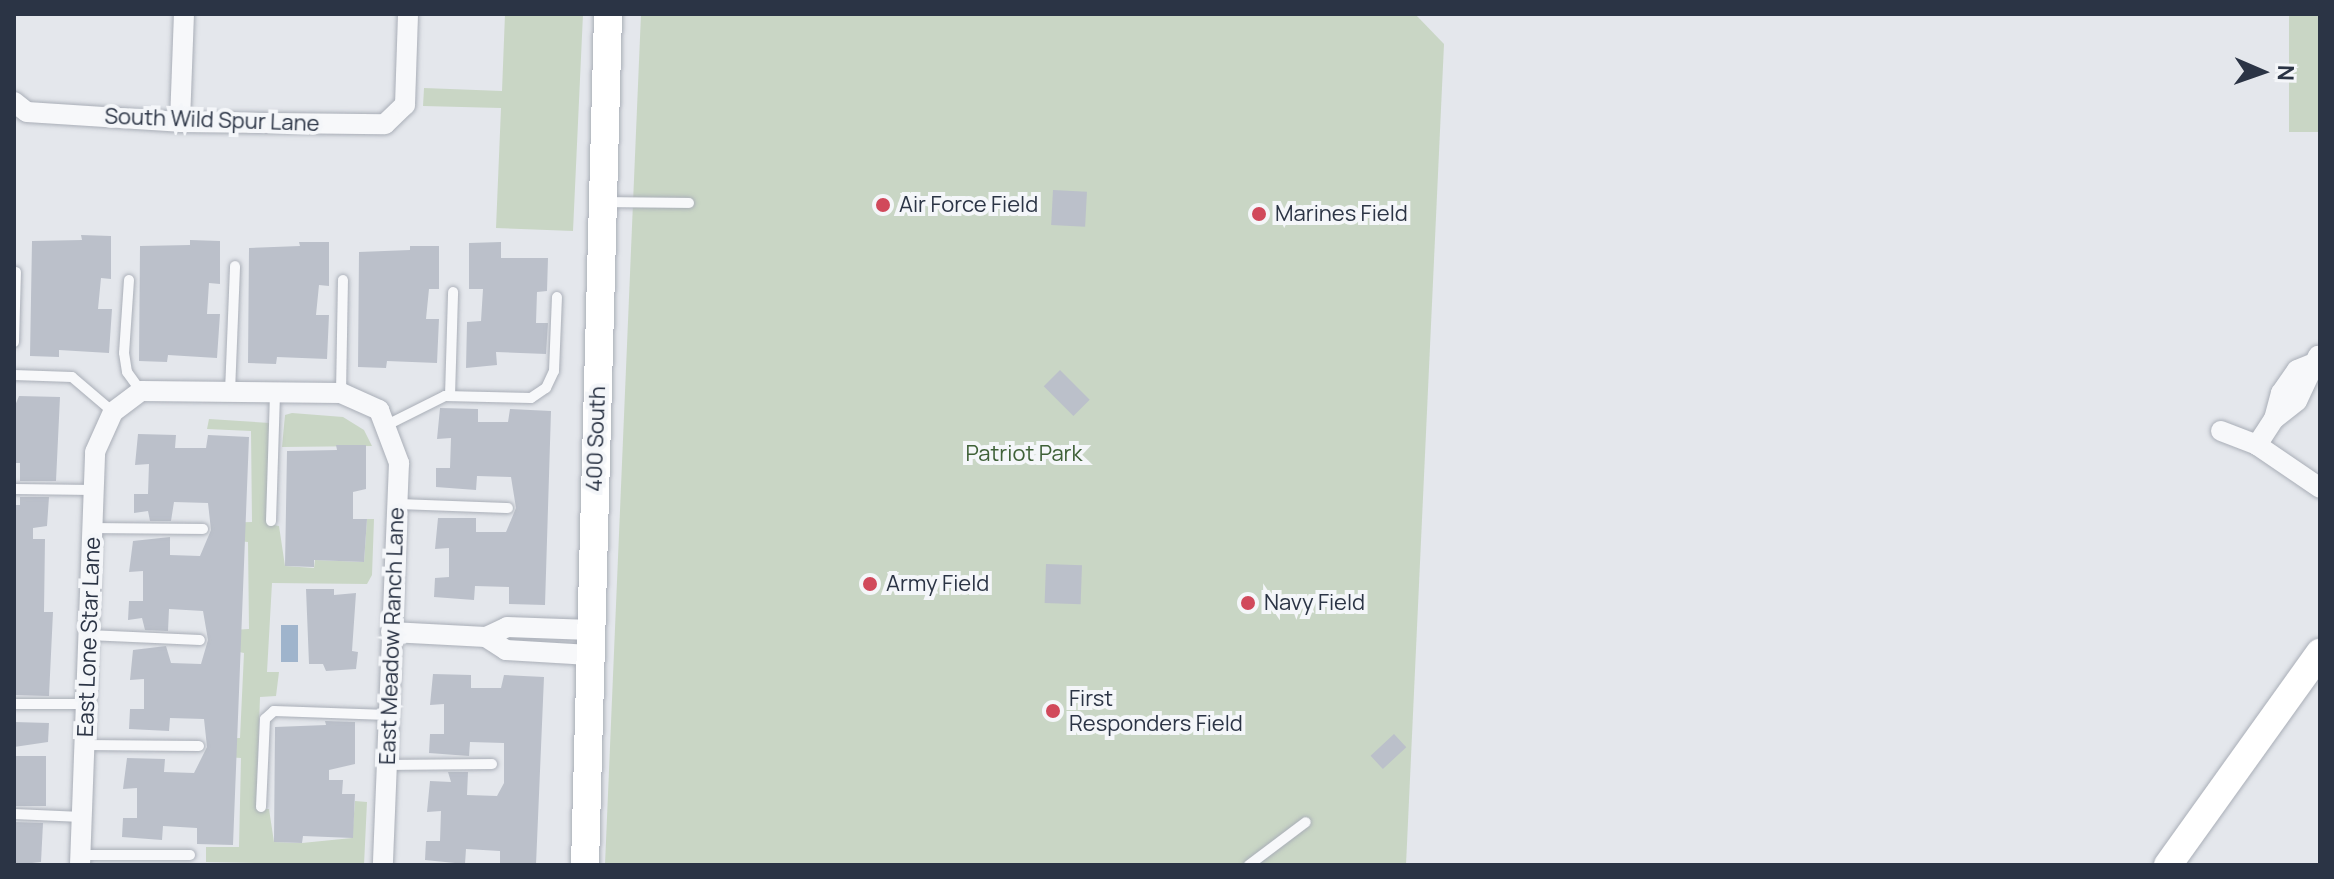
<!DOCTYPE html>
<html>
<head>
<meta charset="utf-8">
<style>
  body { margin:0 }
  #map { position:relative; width:2334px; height:879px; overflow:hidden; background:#e4e7ec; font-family:Manrope,sans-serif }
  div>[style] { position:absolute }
  .green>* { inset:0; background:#c9d6c5; transform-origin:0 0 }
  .water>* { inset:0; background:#9fb4cc; transform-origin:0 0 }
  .building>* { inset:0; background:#bbc0ca; transform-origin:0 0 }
  .roads { filter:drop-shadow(0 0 2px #a9aeb7) drop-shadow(0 0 2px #a9aeb7) }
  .lane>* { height:10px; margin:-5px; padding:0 5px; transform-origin:5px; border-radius:5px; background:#f7f8fa }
  .street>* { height:20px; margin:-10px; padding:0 10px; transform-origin:10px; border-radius:10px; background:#f7f8fa }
  .secondary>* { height:28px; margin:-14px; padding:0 14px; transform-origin:14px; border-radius:14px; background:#fff }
  .dots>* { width:22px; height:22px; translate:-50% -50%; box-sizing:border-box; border:4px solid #f4f6f9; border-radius:50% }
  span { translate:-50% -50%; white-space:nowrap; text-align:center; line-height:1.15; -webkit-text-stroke:8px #f4f6f9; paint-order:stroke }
  .street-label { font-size:22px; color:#2b3445 }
  .poi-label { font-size:22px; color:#2b3445 }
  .left { translate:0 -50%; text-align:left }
  .park-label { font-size:22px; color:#3f6138 }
  .frame { position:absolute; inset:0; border:16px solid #2b3445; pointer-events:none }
  .north { position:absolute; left:2222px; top:32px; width:80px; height:80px; -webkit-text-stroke:6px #f4f6f9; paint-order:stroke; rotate:92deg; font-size:22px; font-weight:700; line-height:32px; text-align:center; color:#2b3445 }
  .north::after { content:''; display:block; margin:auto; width:28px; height:36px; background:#2b3445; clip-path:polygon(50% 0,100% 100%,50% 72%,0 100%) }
</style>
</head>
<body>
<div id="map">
  <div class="green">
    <div style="clip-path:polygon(505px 14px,583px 14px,573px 231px,496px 228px,501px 108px,423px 106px,424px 88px,502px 91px)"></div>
    <div style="clip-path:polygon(641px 14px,1415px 14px,1444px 44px,1406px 865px,605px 865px)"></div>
    <div style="left:2289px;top:14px;width:31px;height:118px"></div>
    <div style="clip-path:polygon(292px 413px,343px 417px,364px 430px,372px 446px,282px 447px,285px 415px)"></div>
    <div style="clip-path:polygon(209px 419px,270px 423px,268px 524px,279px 526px,285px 566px,314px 568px,315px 560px,364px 562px,367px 519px,374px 519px,372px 575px,367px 584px,272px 583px,267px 672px,279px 672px,276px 696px,260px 697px,256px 809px,269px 809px,274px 842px,302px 843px,352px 838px,355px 801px,367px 802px,364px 865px,206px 862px,206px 847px,239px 847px,241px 758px,208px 756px,210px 739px,240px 738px,244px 653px,220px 648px,214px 631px,249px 629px,248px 542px,215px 539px,216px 523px,252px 522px,251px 431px,207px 429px)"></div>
  </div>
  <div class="water">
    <div style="left:281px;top:625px;width:17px;height:37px"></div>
  </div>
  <div class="building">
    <div style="left:1053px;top:190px;width:34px;height:35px;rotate:3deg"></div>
    <div style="clip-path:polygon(81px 235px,111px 236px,111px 279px,101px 278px,98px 309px,112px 309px,109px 353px,59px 350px,59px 357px,30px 356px,32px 241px,82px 240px)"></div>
    <div style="clip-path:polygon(190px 240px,220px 241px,220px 284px,209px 283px,207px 314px,220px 314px,217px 358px,168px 355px,167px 362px,139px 361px,140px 246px,190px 245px)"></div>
    <div style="clip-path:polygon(299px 242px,329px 242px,329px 286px,319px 285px,316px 315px,329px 315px,327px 359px,277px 357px,276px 364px,248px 363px,249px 248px,300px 246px)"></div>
    <div style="clip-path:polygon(501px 242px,501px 258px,548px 258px,547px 291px,537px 292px,536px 323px,548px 323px,546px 354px,496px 352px,497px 365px,466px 368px,467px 322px,481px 321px,483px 289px,469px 289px,469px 243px)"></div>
    <div style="clip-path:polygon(410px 246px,439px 246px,439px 289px,429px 289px,426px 319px,439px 319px,437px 363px,387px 361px,386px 368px,358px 367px,359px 252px,410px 250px)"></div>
    <div style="left:1060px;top:370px;width:42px;height:23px;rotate:45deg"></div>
    <div style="clip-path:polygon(19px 396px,60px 397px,56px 481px,20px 481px,20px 463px,14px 463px,14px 408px)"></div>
    <div style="clip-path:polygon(440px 408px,478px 409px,478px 422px,508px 422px,510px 409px,551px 411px,545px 605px,509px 604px,509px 587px,475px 586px,474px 600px,434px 597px,435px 578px,449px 577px,449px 548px,435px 549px,438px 518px,476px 518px,476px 532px,506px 532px,516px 508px,511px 477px,477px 476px,476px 490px,436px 487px,436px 468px,450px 468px,451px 438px,437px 439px)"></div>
    <div style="clip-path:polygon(138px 434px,176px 435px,175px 448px,206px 448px,208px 435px,249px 437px,233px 845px,197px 844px,197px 828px,163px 826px,162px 840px,122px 837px,123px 818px,137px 818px,137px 788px,123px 789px,127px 758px,165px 759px,164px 772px,194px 773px,207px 747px,204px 719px,170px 718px,169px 731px,129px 729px,130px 709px,144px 709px,144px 679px,130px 680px,133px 650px,166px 646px,171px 663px,201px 664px,208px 640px,203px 611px,169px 609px,168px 631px,145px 630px,142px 618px,128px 620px,129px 601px,143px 601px,143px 571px,129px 572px,133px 541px,170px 537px,170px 555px,200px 556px,211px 530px,208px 503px,174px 502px,171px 521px,150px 521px,148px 511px,134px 513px,134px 494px,148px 494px,149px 464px,135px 465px)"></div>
    <div style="clip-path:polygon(336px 445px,366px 445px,366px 489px,353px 492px,353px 519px,367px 519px,364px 562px,314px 560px,314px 567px,285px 566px,287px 451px,337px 450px)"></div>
    <div style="clip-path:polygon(20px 497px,49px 497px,47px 526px,33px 528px,33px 539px,45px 539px,44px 612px,53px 612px,49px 696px,14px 695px,14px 505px,20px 505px)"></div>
    <div style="left:1046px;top:564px;width:36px;height:39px;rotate:2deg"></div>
    <div style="clip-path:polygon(306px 589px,334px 589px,334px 595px,356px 593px,352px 651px,358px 652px,356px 669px,326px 671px,323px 664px,309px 664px)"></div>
    <div style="clip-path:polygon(433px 674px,471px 675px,471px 688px,501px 688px,504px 675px,544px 677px,536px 865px,500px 865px,500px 851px,466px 849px,465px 864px,425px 860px,426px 841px,440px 841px,441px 811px,427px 812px,430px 781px,451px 782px,448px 772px,468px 772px,467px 795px,497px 796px,504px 783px,504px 743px,470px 742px,469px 756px,429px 753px,430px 734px,444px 734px,444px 704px,430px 705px)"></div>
    <div style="clip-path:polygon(325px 721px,355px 722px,355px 764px,329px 770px,329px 780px,343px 780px,342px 794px,355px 794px,353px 838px,303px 836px,302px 843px,274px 842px,275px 727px,326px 725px)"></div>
    <div style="clip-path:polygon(14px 722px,49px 723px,48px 742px,14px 747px)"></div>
    <div style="left:1394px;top:734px;width:18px;height:32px;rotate:47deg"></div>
    <div style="left:14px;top:756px;width:32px;height:50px"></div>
    <div style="clip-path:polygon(14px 822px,43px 823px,41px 862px,14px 865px)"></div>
  </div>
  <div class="roads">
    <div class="lane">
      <div style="left:605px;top:202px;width:84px;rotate:0.7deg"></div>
      <div style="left:129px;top:280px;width:73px;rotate:93.9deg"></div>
      <div style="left:124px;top:353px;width:19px;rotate:81deg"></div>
      <div style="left:127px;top:372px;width:24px;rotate:54deg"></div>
      <div style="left:14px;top:342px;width:70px;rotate:-88.4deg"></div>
      <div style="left:14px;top:375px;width:58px;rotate:2deg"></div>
      <div style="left:72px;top:377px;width:54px;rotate:40.5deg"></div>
      <div style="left:230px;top:392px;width:126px;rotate:-87.7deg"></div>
      <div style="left:341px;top:393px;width:113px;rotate:-89deg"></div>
      <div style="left:450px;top:396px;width:104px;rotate:-88.3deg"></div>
      <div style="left:385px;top:426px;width:67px;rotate:-26.6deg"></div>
      <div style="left:445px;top:396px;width:86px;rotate:1.3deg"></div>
      <div style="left:531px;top:398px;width:18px;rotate:-34deg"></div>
      <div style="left:546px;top:388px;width:19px;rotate:-65deg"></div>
      <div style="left:554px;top:371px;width:74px;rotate:-87.7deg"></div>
      <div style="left:14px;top:489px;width:79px;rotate:0.7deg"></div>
      <div style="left:397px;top:504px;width:111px;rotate:2.1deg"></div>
      <div style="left:271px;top:521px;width:129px;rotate:-88.2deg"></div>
      <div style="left:92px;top:528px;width:111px;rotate:0.5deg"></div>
      <div style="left:88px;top:635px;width:112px;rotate:2.6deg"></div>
      <div style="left:14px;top:704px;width:72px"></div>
      <div style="left:86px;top:745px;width:113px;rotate:0.5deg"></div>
      <div style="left:387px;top:765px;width:105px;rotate:-0.5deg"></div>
      <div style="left:261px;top:807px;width:88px;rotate:-87.4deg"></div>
      <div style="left:265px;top:719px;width:12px;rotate:-42deg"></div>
      <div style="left:274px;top:711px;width:114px;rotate:2deg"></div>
      <div style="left:14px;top:814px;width:68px;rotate:2.5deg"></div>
      <div style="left:81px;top:855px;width:109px"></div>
      <div style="left:1249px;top:865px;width:71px;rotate:-37deg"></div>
    </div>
    <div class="street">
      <div style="left:14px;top:102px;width:16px;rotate:38deg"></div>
      <div style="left:27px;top:112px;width:153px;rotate:3.7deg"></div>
      <div style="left:180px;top:122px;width:205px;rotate:0.6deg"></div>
      <div style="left:385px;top:124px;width:28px;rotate:-44deg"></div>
      <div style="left:405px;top:105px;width:91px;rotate:-88.1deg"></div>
      <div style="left:180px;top:122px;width:108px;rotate:-87.9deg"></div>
      <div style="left:2274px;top:419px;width:29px;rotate:-38deg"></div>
      <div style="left:2297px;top:401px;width:50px;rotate:-65deg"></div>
      <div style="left:2221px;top:431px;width:39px;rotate:21deg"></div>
      <div style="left:2257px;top:445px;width:76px;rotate:34.3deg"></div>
      <div style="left:2257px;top:445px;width:31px;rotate:-57deg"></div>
      <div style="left:2274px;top:419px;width:27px;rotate:-75deg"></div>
      <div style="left:2281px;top:393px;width:28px;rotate:-55deg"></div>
      <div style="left:2297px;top:370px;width:16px;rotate:-22deg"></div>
      <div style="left:391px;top:632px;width:95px;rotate:3deg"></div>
      <div style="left:486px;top:637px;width:23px;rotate:-25deg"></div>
      <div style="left:507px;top:627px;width:84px;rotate:2deg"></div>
      <div style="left:486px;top:637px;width:24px;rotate:33deg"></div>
      <div style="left:506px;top:650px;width:84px;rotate:3.4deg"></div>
      <div style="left:80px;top:865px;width:413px;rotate:-87.9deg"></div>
      <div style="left:95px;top:452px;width:44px;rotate:-65.8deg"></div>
      <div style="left:113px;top:412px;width:35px;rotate:-37deg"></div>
      <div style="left:141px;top:391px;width:200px;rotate:0.6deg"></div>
      <div style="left:341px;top:393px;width:42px;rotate:24.1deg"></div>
      <div style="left:379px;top:410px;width:57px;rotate:69.3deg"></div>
      <div style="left:399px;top:463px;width:402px;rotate:92.3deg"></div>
    </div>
    <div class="secondary">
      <div style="left:585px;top:865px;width:851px;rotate:-88.45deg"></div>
      <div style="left:2168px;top:865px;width:261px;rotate:-54.4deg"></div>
    </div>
  </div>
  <div class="dots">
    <div style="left:883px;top:205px;background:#d1495b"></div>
    <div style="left:1259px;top:214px;background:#d1495b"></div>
    <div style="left:870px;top:584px;background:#d1495b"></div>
    <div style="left:1248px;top:603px;background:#d1495b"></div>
    <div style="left:1053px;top:711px;background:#d1495b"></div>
  </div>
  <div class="street-label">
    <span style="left:212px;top:120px;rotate:2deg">South Wild Spur Lane</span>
    <span style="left:596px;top:439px;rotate:-88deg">400 South</span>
    <span style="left:392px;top:636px;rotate:-88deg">East Meadow Ranch Lane</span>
    <span style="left:89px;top:637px;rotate:-88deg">East Lone Star Lane</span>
  </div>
  <div class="poi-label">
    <span class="left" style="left:899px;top:205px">Air Force Field</span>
    <span class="left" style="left:1275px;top:214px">Marines Field</span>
    <span class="left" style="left:886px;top:584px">Army Field</span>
    <span class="left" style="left:1264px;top:603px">Navy Field</span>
    <span class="left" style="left:1069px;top:711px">First<br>Responders Field</span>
  </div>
  <div class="park-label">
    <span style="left:1024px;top:454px">Patriot Park</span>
  </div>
  <div class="frame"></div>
  <div class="north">N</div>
</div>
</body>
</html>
